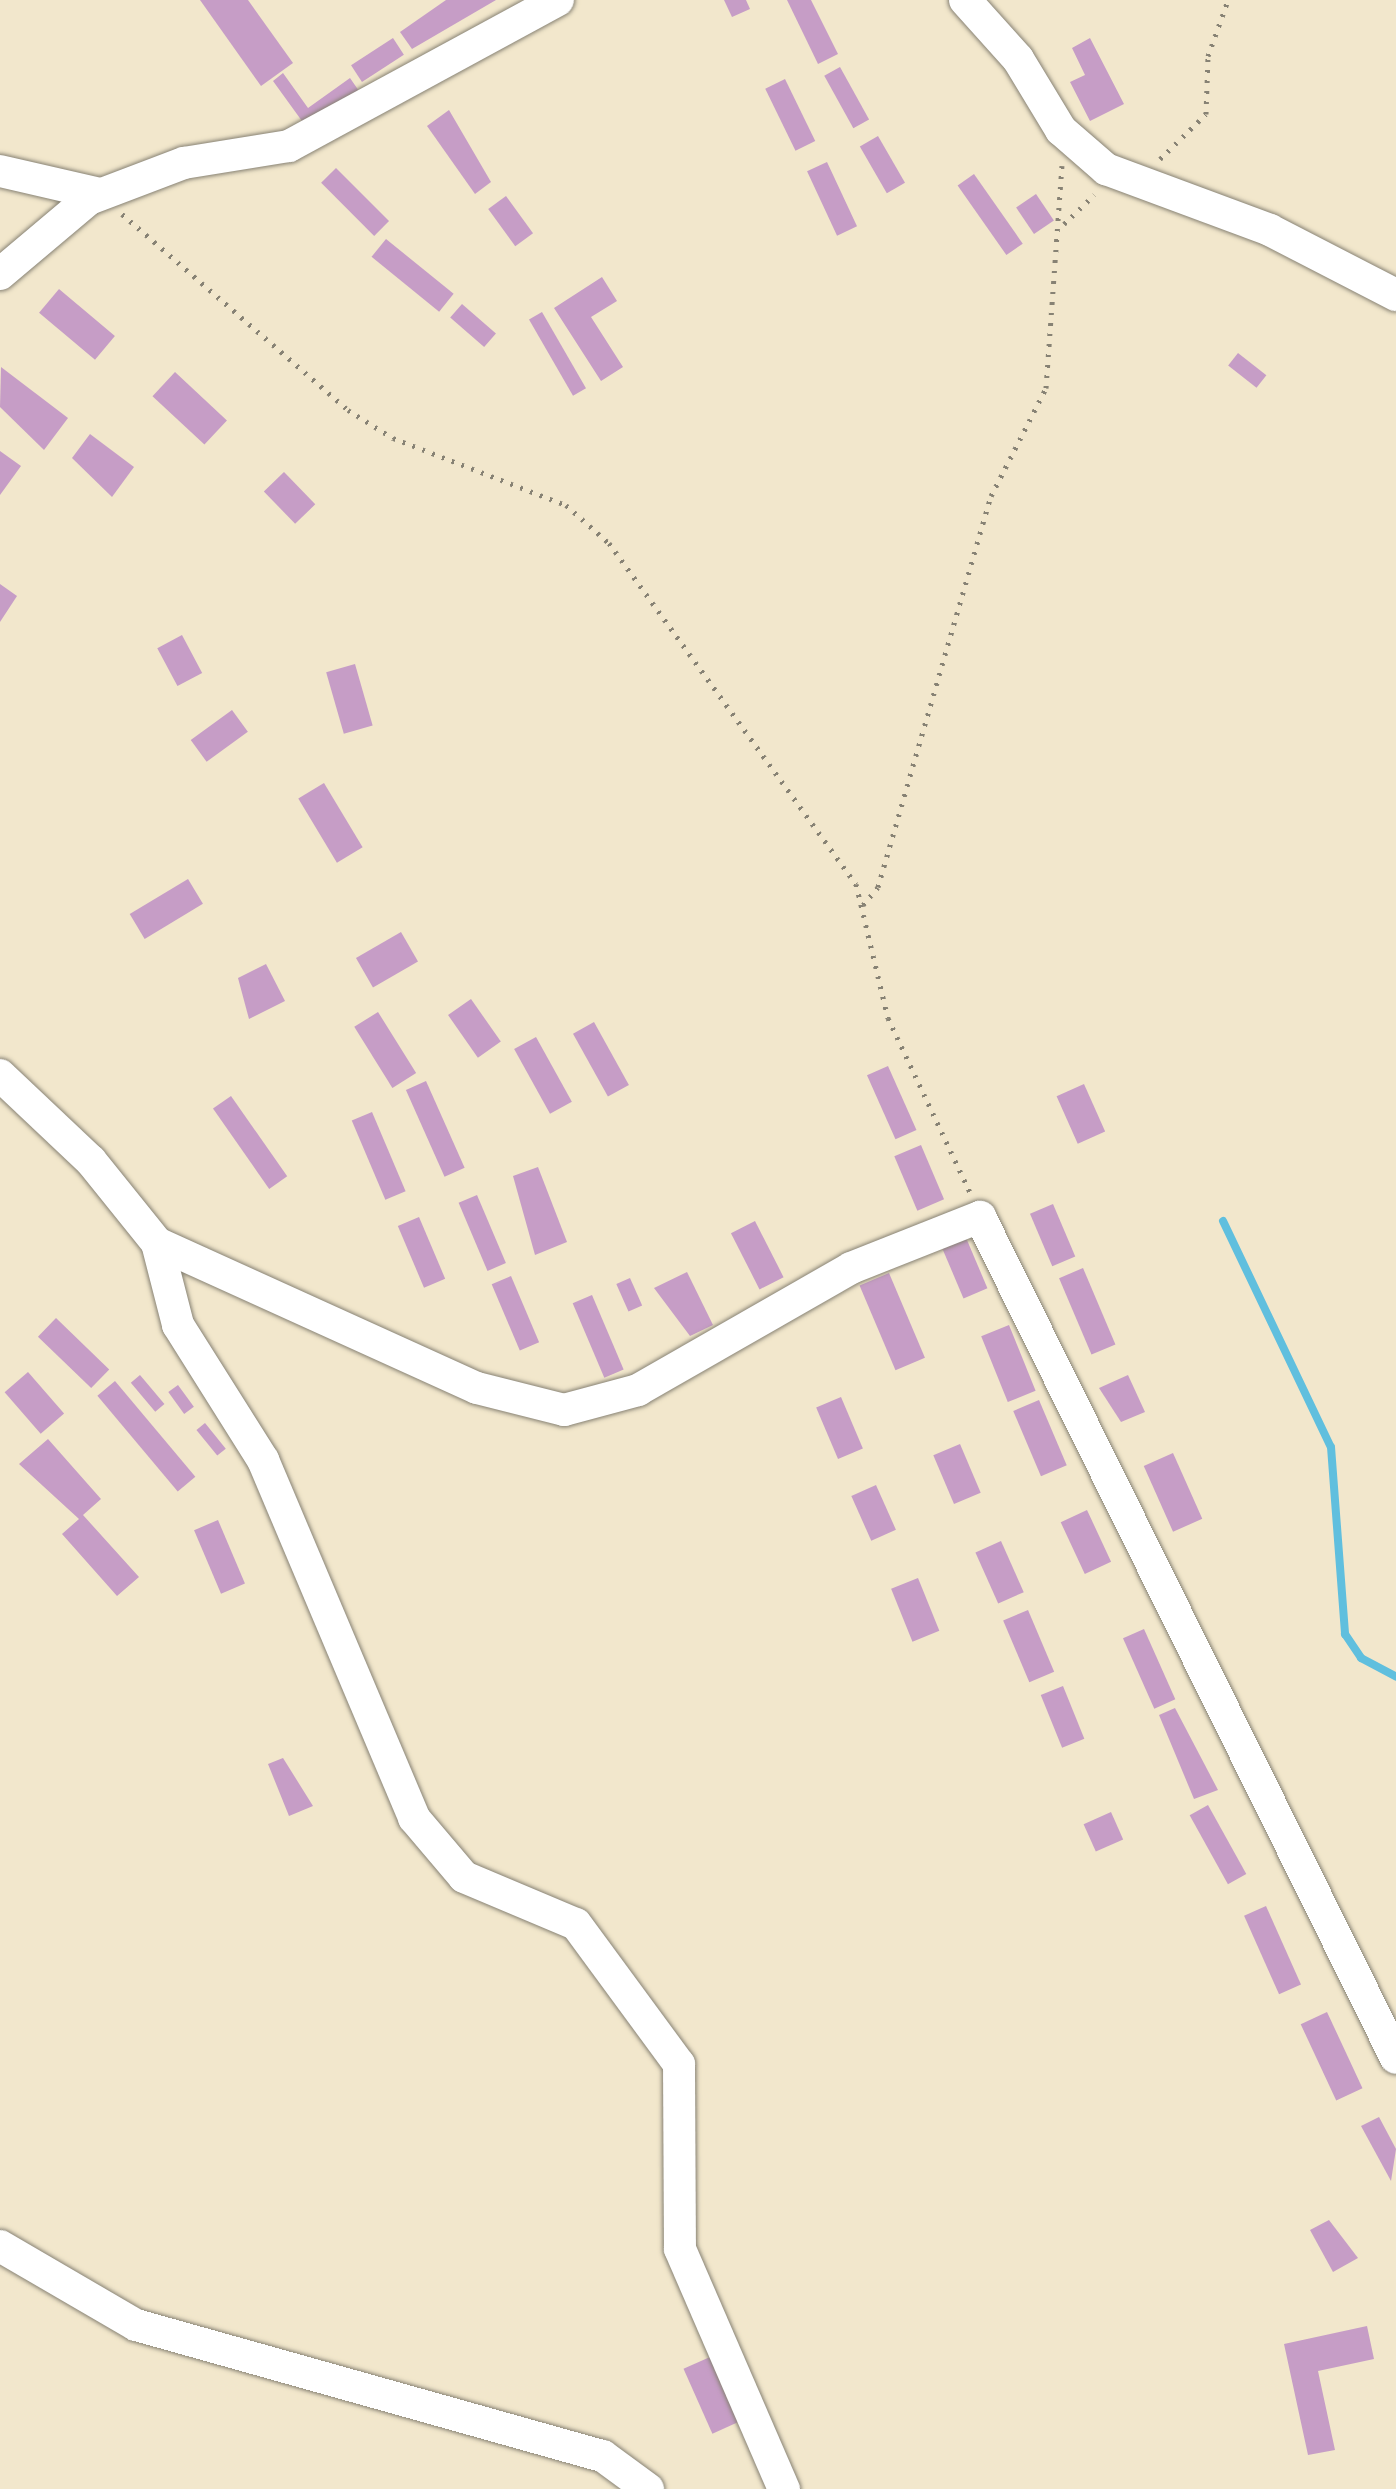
<!DOCTYPE html>
<html>
<head>
<meta charset="utf-8">
<style>
  body { margin:0 }
  #map { position:relative; width:1396px; height:2489px; overflow:hidden; background:#f2e7cc; font-family:Mali,sans-serif }
  div>[style] { position:absolute }
  .stream>* { height:8px; margin:-4px; padding:0 4px; transform-origin:4px; border-radius:4px; background:#60bfde }
  .building>* { inset:0; background:#c69dc6; transform-origin:0 0 }
  .path>* { height:5px; margin-top:-2.5px; transform-origin:0; background:repeating-linear-gradient(90deg,#878274 0 2.5px,transparent 0 10.5px) }
  .roads { filter:drop-shadow(0 0 2px #878274) drop-shadow(0 0 2px #878274) }
  .minor>* { height:32px; margin:-16px; padding:0 16px; transform-origin:16px; border-radius:16px; background:#fff }
  span { translate:-50% -50%; white-space:nowrap; text-align:center; line-height:1.15; -webkit-text-stroke:10px #fcf5e5; paint-order:stroke }
</style>
</head>
<body>
<div id="map">
  <div class="stream">
    <div style="left:1223px;top:1221px;width:250px;rotate:64.5deg"></div>
    <div style="left:1331px;top:1447px;width:188px;rotate:85.7deg"></div>
    <div style="left:1345px;top:1634px;width:29px;rotate:56deg"></div>
    <div style="left:1361px;top:1658px;width:40px;rotate:28deg"></div>
  </div>
  <div class="building">
    <div style="clip-path:polygon(200px 0,248px 0,293px 63px,261px 86px)"></div>
    <div style="clip-path:polygon(446px 0,496px 0,412px 49px,400px 32px)"></div>
    <div style="clip-path:polygon(724px 0,746px 0,750px 9px,732px 17px)"></div>
    <div style="clip-path:polygon(787px 0,811px 0,838px 54px,818px 64px)"></div>
    <div style="left:393px;top:38px;width:20px;height:50px;rotate:57deg"></div>
    <div style="clip-path:polygon(1090px 38px,1124px 104px,1090px 121px,1070px 82px,1085px 75px,1072px 48px)"></div>
    <div style="left:840px;top:67px;width:60px;height:18px;rotate:61deg"></div>
    <div style="clip-path:polygon(283px 73px,308px 108px,350px 78px,359px 91px,307px 128px,273px 81px)"></div>
    <div style="left:785px;top:79px;width:69px;height:22px;rotate:64deg"></div>
    <div style="clip-path:polygon(449px 110px,491px 182px,475px 194px,427px 126px)"></div>
    <div style="left:878px;top:136px;width:54px;height:21px;rotate:60deg"></div>
    <div style="left:827px;top:162px;width:71px;height:22px;rotate:65deg"></div>
    <div style="left:336px;top:168px;width:75px;height:21px;rotate:45deg"></div>
    <div style="left:974px;top:174px;width:85px;height:20px;rotate:55deg"></div>
    <div style="left:1036px;top:194px;width:32px;height:24px;rotate:56deg"></div>
    <div style="left:506px;top:196px;width:46px;height:22px;rotate:54deg"></div>
    <div style="left:386px;top:239px;width:87px;height:23px;rotate:39deg"></div>
    <div style="clip-path:polygon(602px 277px,617px 301px,591px 317px,623px 367px,601px 381px,554px 308px)"></div>
    <div style="left:59px;top:289px;width:73px;height:31px;rotate:40deg"></div>
    <div style="left:462px;top:304px;width:45px;height:18px;rotate:41deg"></div>
    <div style="left:542px;top:312px;width:88px;height:15px;rotate:60deg"></div>
    <div style="left:1238px;top:353px;width:36px;height:16px;rotate:38deg"></div>
    <div style="clip-path:polygon(1px 367px,68px 418px,44px 450px,0 407px)"></div>
    <div style="left:175px;top:372px;width:71px;height:33px;rotate:43deg"></div>
    <div style="clip-path:polygon(90px 434px,134px 467px,112px 497px,72px 458px)"></div>
    <div style="clip-path:polygon(0 451px,21px 466px,0 495px)"></div>
    <div style="left:284px;top:472px;width:45px;height:28px;rotate:46deg"></div>
    <div style="clip-path:polygon(0 584px,17px 596px,0 622px)"></div>
    <div style="left:182px;top:635px;width:43px;height:28px;rotate:62deg"></div>
    <div style="left:355px;top:664px;width:64px;height:30px;rotate:74deg"></div>
    <div style="left:232px;top:710px;width:27px;height:51px;rotate:54deg"></div>
    <div style="left:324px;top:783px;width:75px;height:30px;rotate:59deg"></div>
    <div style="left:188px;top:879px;width:29px;height:68px;rotate:59deg"></div>
    <div style="left:401px;top:932px;width:34px;height:52px;rotate:60deg"></div>
    <div style="clip-path:polygon(266px 964px,285px 1001px,249px 1019px,238px 978px)"></div>
    <div style="left:471px;top:999px;width:52px;height:28px;rotate:55deg"></div>
    <div style="left:378px;top:1012px;width:72px;height:28px;rotate:58deg"></div>
    <div style="left:594px;top:1022px;width:72px;height:24px;rotate:61deg"></div>
    <div style="left:536px;top:1037px;width:74px;height:25px;rotate:61deg"></div>
    <div style="left:888px;top:1066px;width:70px;height:23px;rotate:66deg"></div>
    <div style="left:426px;top:1081px;width:95px;height:22px;rotate:66deg"></div>
    <div style="left:1084px;top:1084px;width:52px;height:30px;rotate:66deg"></div>
    <div style="left:231px;top:1096px;width:98px;height:22px;rotate:55deg"></div>
    <div style="left:372px;top:1112px;width:86px;height:22px;rotate:67deg"></div>
    <div style="left:921px;top:1145px;width:59px;height:29px;rotate:67deg"></div>
    <div style="clip-path:polygon(538px 1167px,567px 1242px,535px 1255px,513px 1176px)"></div>
    <div style="left:477px;top:1195px;width:74px;height:20px;rotate:67deg"></div>
    <div style="left:1053px;top:1204px;width:57px;height:25px;rotate:67deg"></div>
    <div style="left:419px;top:1217px;width:67px;height:23px;rotate:67deg"></div>
    <div style="left:755px;top:1221px;width:63px;height:27px;rotate:63deg"></div>
    <div style="left:964px;top:1233px;width:60px;height:26px;rotate:67deg"></div>
    <div style="left:1083px;top:1268px;width:83px;height:26px;rotate:67deg"></div>
    <div style="clip-path:polygon(687px 1272px,713px 1325px,690px 1336px,654px 1288px)"></div>
    <div style="left:889px;top:1273px;width:92px;height:32px;rotate:67deg"></div>
    <div style="left:511px;top:1276px;width:72px;height:21px;rotate:67deg"></div>
    <div style="left:630px;top:1278px;width:30px;height:15px;rotate:66deg"></div>
    <div style="left:592px;top:1295px;width:81px;height:21px;rotate:67deg"></div>
    <div style="left:56px;top:1318px;width:74px;height:26px;rotate:44deg"></div>
    <div style="left:1009px;top:1325px;width:71px;height:30px;rotate:68deg"></div>
    <div style="left:28px;top:1372px;width:55px;height:31px;rotate:49deg"></div>
    <div style="left:140px;top:1375px;width:38px;height:12px;rotate:50deg"></div>
    <div style="clip-path:polygon(1128px 1375px,1145px 1412px,1121px 1422px,1099px 1388px)"></div>
    <div style="left:115px;top:1381px;width:125px;height:23px;rotate:50deg"></div>
    <div style="left:178px;top:1385px;width:27px;height:12px;rotate:54deg"></div>
    <div style="left:841px;top:1397px;width:56px;height:27px;rotate:67deg"></div>
    <div style="left:1039px;top:1400px;width:71px;height:28px;rotate:67deg"></div>
    <div style="left:205px;top:1423px;width:33px;height:11px;rotate:51deg"></div>
    <div style="clip-path:polygon(48px 1439px,101px 1499px,83px 1515px,139px 1577px,117px 1596px,62px 1534px,79px 1519px,19px 1464px)"></div>
    <div style="left:960px;top:1444px;width:53px;height:29px;rotate:67deg"></div>
    <div style="left:1173px;top:1453px;width:72px;height:32px;rotate:66deg"></div>
    <div style="left:876px;top:1485px;width:49px;height:27px;rotate:66deg"></div>
    <div style="left:1087px;top:1510px;width:57px;height:29px;rotate:65deg"></div>
    <div style="left:218px;top:1520px;width:69px;height:26px;rotate:67deg"></div>
    <div style="left:1001px;top:1541px;width:56px;height:28px;rotate:66deg"></div>
    <div style="left:918px;top:1578px;width:57px;height:29px;rotate:68deg"></div>
    <div style="left:1028px;top:1610px;width:67px;height:27px;rotate:67deg"></div>
    <div style="left:1144px;top:1629px;width:77px;height:23px;rotate:66deg"></div>
    <div style="left:1063px;top:1686px;width:57px;height:24px;rotate:68deg"></div>
    <div style="clip-path:polygon(1175px 1708px,1218px 1790px,1194px 1799px,1159px 1715px)"></div>
    <div style="clip-path:polygon(283px 1758px,313px 1806px,289px 1816px,268px 1764px)"></div>
    <div style="left:1208px;top:1805px;width:79px;height:21px;rotate:61deg"></div>
    <div style="left:1111px;top:1812px;width:30px;height:30px;rotate:66deg"></div>
    <div style="left:1266px;top:1906px;width:86px;height:24px;rotate:66deg"></div>
    <div style="left:1327px;top:2012px;width:84px;height:29px;rotate:65deg"></div>
    <div style="clip-path:polygon(1379px 2117px,1396px 2149px,1391px 2181px,1361px 2126px)"></div>
    <div style="clip-path:polygon(1329px 2220px,1358px 2258px,1333px 2272px,1310px 2230px)"></div>
    <div style="clip-path:polygon(1367px 2326px,1374px 2359px,1318px 2371px,1335px 2450px,1308px 2455px,1284px 2344px)"></div>
    <div style="left:710px;top:2357px;width:71px;height:29px;rotate:66deg"></div>
  </div>
  <div class="path">
    <div style="left:1160px;top:159px;width:64px;rotate:-44.4deg"></div>
    <div style="left:1206px;top:114px;width:58px;rotate:-88deg"></div>
    <div style="left:1208px;top:56px;width:59px;rotate:-70.3deg"></div>
    <div style="left:122px;top:214px;width:299px;rotate:40.9deg"></div>
    <div style="left:348px;top:410px;width:53px;rotate:31.9deg"></div>
    <div style="left:393px;top:438px;width:186px;rotate:21.2deg"></div>
    <div style="left:566px;top:505px;width:57px;rotate:41.5deg"></div>
    <div style="left:609px;top:543px;width:421px;rotate:54.1deg"></div>
    <div style="left:856px;top:884px;width:138px;rotate:76.6deg"></div>
    <div style="left:888px;top:1018px;width:192px;rotate:64.8deg"></div>
    <div style="left:1064px;top:224px;width:42px;rotate:-44deg"></div>
    <div style="left:863px;top:905px;width:23px;rotate:-50deg"></div>
    <div style="left:878px;top:887px;width:407px;rotate:-73.9deg"></div>
    <div style="left:991px;top:496px;width:121px;rotate:-63deg"></div>
    <div style="left:1046px;top:388px;width:223px;rotate:-85.9deg"></div>
  </div>
  <div class="roads">
    <div class="minor">
      <div style="left:965px;top:0;width:79px;rotate:48.1deg"></div>
      <div style="left:1018px;top:59px;width:83px;rotate:58.8deg"></div>
      <div style="left:1061px;top:130px;width:60px;rotate:40.9deg"></div>
      <div style="left:1106px;top:169px;width:175px;rotate:20.4deg"></div>
      <div style="left:1270px;top:230px;width:142px;rotate:27.3deg"></div>
      <div style="left:0;top:171px;width:103px;rotate:13deg"></div>
      <div style="left:0;top:274px;width:116px;rotate:-40.1deg"></div>
      <div style="left:89px;top:199px;width:102px;rotate:-20.8deg"></div>
      <div style="left:184px;top:163px;width:106px;rotate:-9.2deg"></div>
      <div style="left:289px;top:146px;width:306px;rotate:-28.5deg"></div>
      <div style="left:0;top:1075px;width:125px;rotate:43.4deg"></div>
      <div style="left:91px;top:1161px;width:105px;rotate:51.2deg"></div>
      <div style="left:157px;top:1243px;width:85px;rotate:75.6deg"></div>
      <div style="left:178px;top:1325px;width:160px;rotate:57.8deg"></div>
      <div style="left:263px;top:1460px;width:389px;rotate:67.1deg"></div>
      <div style="left:414px;top:1818px;width:77px;rotate:49.7deg"></div>
      <div style="left:464px;top:1877px;width:121px;rotate:22.8deg"></div>
      <div style="left:576px;top:1924px;width:174px;rotate:53.7deg"></div>
      <div style="left:679px;top:2064px;width:185px;rotate:89.7deg"></div>
      <div style="left:680px;top:2249px;width:262px;rotate:66.6deg"></div>
      <div style="left:157px;top:1243px;width:351px;rotate:24.4deg"></div>
      <div style="left:477px;top:1388px;width:90px;rotate:14.2deg"></div>
      <div style="left:564px;top:1410px;width:77px;rotate:-15.1deg"></div>
      <div style="left:638px;top:1390px;width:245px;rotate:-29.8deg"></div>
      <div style="left:851px;top:1268px;width:139px;rotate:-21.6deg"></div>
      <div style="left:980px;top:1217px;width:938px;rotate:63.68deg"></div>
      <div style="left:0;top:2246px;width:157px;rotate:30.2deg"></div>
      <div style="left:136px;top:2325px;width:485px;rotate:15.7deg"></div>
      <div style="left:603px;top:2456px;width:56px;rotate:36.3deg"></div>
    </div>
  </div>
</div>
</body>
</html>
